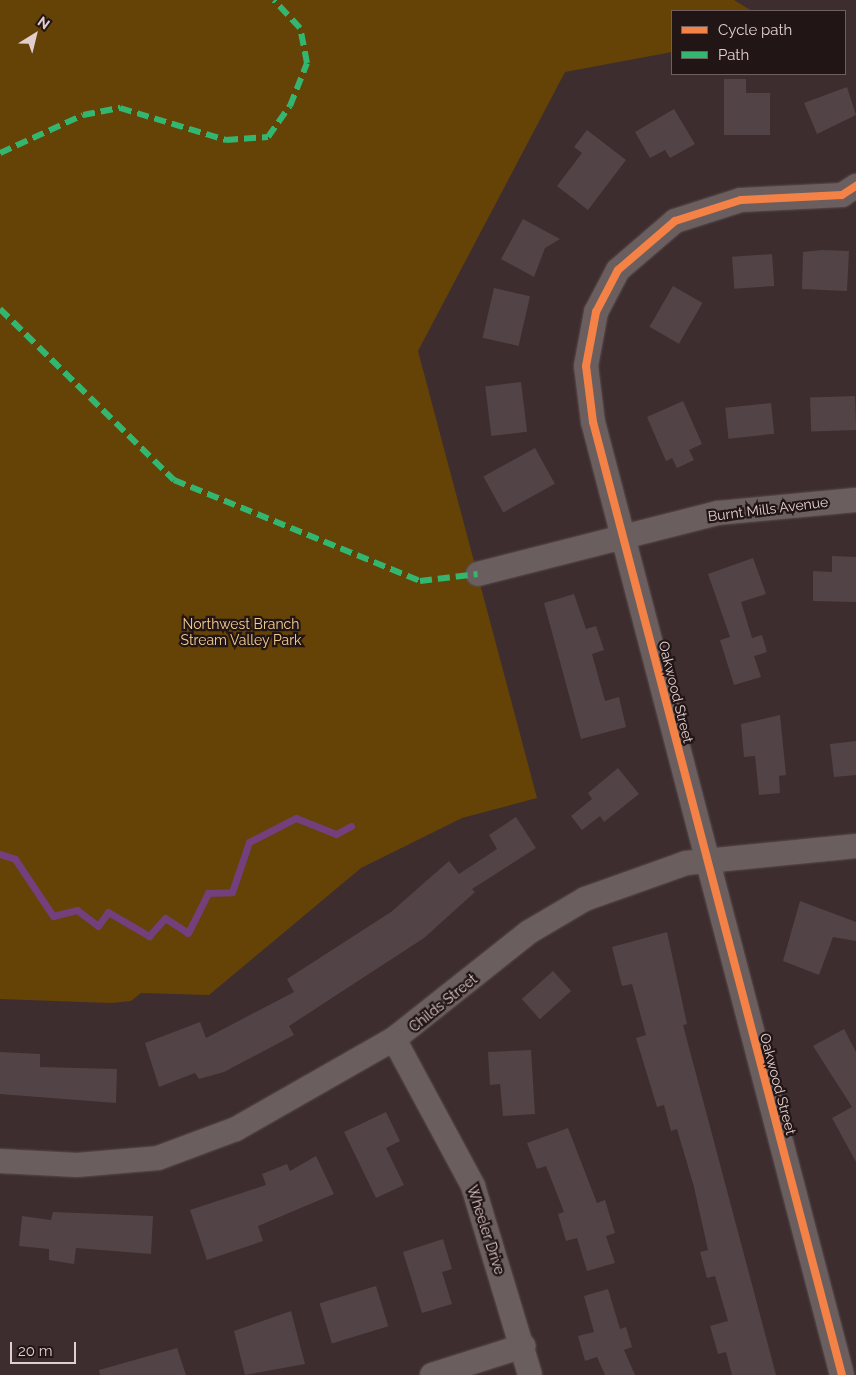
<!DOCTYPE html>
<html>
<head>
<meta charset="utf-8">
<style>
  body { margin:0 }
  #map { position:relative; width:856px; height:1375px; overflow:hidden; background:#3e2d2e; font-family:Raleway,sans-serif }
  div>[style] { position:absolute }
  .green>* { inset:0; background:#654306 }
  .stream>* { height:7px; margin:-3.5px; padding:0 3.5px; transform-origin:3.5px; border-radius:3.5px; background:#733f7c }
  .building>* { inset:0; background:#524347; transform-origin:0 0 }
  .roads { filter:drop-shadow(0 0 1px #594b4b) drop-shadow(0 0 1px #594b4b) }
  .minor>* { height:24px; margin:-12px; padding:0 12px; transform-origin:12px; border-radius:12px; background:#6a5e5e }
  .quiet>* { height:6px; margin-top:-3px; transform-origin:0; background:repeating-linear-gradient(90deg,#33b770 0 12px,transparent 0 18px) }
  .cycleway>* { height:8px; margin:-4px; padding:0 4px; transform-origin:4px; border-radius:4px; background:#f48246 }
  span { translate:-50% -50%; white-space:nowrap; text-align:center; line-height:1.15; -webkit-text-stroke:4.5px #221515; paint-order:stroke }
  .street-label { font-size:14px; color:#e2cece }
  .park-label { font-size:14px; color:#f7ce91 }
  .legend { position:absolute; left:671px; top:10px; width:175px; height:65px; box-sizing:border-box; background:#221515; border:1px solid #6f5f5f; margin:0; padding:6px 9px; list-style:none; font-size:15px; color:#e2cece }
  .legend li { display:flex; align-items:center; gap:10px; height:25px }
  .legend b { width:25px; border:1px solid #6f5f5f }
  .north { position:absolute; left:10px; top:10px; width:50px; height:50px; -webkit-text-stroke:4px #221515; paint-order:stroke; rotate:36deg; font-size:14px; font-weight:700; line-height:20px; text-align:center; color:#e2cece }
  .north::after { content:''; display:block; margin:auto; width:18px; height:22px; background:#e2cece; clip-path:polygon(50% 0,100% 100%,50% 72%,0 100%) }
  .scale { position:absolute; left:10px; top:1342px; width:66px; height:22px; box-sizing:border-box; border:2px solid #e2cece; border-top:0; padding-left:6px; font-size:15px; line-height:18px; white-space:nowrap; color:#e2cece; -webkit-text-stroke:4px #221515; paint-order:stroke }
</style>
</head>
<body>
<div id="map">
  <div class="green">
    <div style="clip-path:polygon(0 0,734px 0,752px 11px,672px 11px,672px 52px,565px 72px,418px 351px,537px 798px,462px 818px,361px 868px,209px 995px,141px 993px,131px 1001px,111px 1003px,0 999px)"></div>
  </div>
  <div class="stream">
    <div style="left:0;top:854px;width:16px;rotate:18deg"></div>
    <div style="left:15px;top:859px;width:69px;rotate:56.3deg"></div>
    <div style="left:53px;top:916px;width:25px;rotate:-14deg"></div>
    <div style="left:77px;top:910px;width:26px;rotate:37deg"></div>
    <div style="left:98px;top:926px;width:17px;rotate:-54deg"></div>
    <div style="left:108px;top:912px;width:48px;rotate:30.3deg"></div>
    <div style="left:149px;top:936px;width:24px;rotate:-48deg"></div>
    <div style="left:165px;top:918px;width:27px;rotate:33deg"></div>
    <div style="left:188px;top:933px;width:45px;rotate:-63.4deg"></div>
    <div style="left:208px;top:893px;width:24px;rotate:-2deg"></div>
    <div style="left:232px;top:892px;width:53px;rotate:-71.2deg"></div>
    <div style="left:249px;top:842px;width:53px;rotate:-27.1deg"></div>
    <div style="left:296px;top:818px;width:43px;rotate:21.8deg"></div>
    <div style="left:336px;top:834px;width:17px;rotate:-28deg"></div>
  </div>
  <div class="building">
    <div style="clip-path:polygon(724px 79px,746px 79px,746px 93px,770px 93px,770px 135px,724px 135px)"></div>
    <div style="clip-path:polygon(847px 87px,856px 115px,817px 134px,804px 103px)"></div>
    <div style="clip-path:polygon(674px 109px,695px 144px,670px 158px,665px 150px,650px 158px,635px 132px)"></div>
    <div style="clip-path:polygon(587px 130px,626px 160px,588px 210px,557px 186px,582px 153px,574px 147px)"></div>
    <div style="clip-path:polygon(523px 219px,560px 239px,545px 248px,534px 277px,501px 259px)"></div>
    <div style="clip-path:polygon(822px 250px,849px 251px,847px 291px,802px 289px,803px 252px)"></div>
    <div style="left:772px;top:254px;width:32px;height:40px;rotate:86deg"></div>
    <div style="left:673px;top:286px;width:34px;height:47px;rotate:30deg"></div>
    <div style="left:494px;top:288px;width:37px;height:51px;rotate:13deg"></div>
    <div style="left:521px;top:382px;width:50px;height:36px;rotate:83deg"></div>
    <div style="left:855px;top:396px;width:34px;height:45px;rotate:88deg"></div>
    <div style="clip-path:polygon(683px 401px,702px 444px,689px 450px,694px 460px,677px 468px,672px 458px,666px 461px,647px 417px)"></div>
    <div style="left:771px;top:403px;width:31px;height:46px;rotate:84deg"></div>
    <div style="left:535px;top:448px;width:41px;height:59px;rotate:61deg"></div>
    <div style="clip-path:polygon(832px 556px,856px 557px,856px 602px,813px 601px,813px 571px,832px 572px)"></div>
    <div style="clip-path:polygon(753px 558px,766px 594px,741px 602px,752px 638px,762px 635px,767px 652px,754px 656px,761px 677px,734px 685px,720px 640px,730px 637px,708px 574px)"></div>
    <div style="clip-path:polygon(574px 594px,586px 629px,596px 626px,604px 650px,592px 654px,605px 701px,619px 697px,626px 727px,581px 739px,544px 603px)"></div>
    <div style="clip-path:polygon(780px 715px,786px 775px,779px 776px,780px 793px,759px 795px,755px 756px,744px 757px,741px 724px)"></div>
    <div style="clip-path:polygon(856px 741px,856px 775px,834px 777px,830px 744px)"></div>
    <div style="clip-path:polygon(618px 768px,639px 794px,604px 822px,600px 816px,582px 830px,571px 816px,592px 799px,588px 793px)"></div>
    <div style="clip-path:polygon(516px 817px,536px 848px,472px 889px,475px 892px,424px 938px,289px 1026px,294px 1035px,224px 1072px,199px 1079px,195px 1073px,159px 1087px,145px 1043px,200px 1022px,206px 1038px,294px 992px,287px 979px,391px 912px,449px 861px,459px 874px,497px 849px,489px 835px)"></div>
    <div style="clip-path:polygon(800px 901px,856px 922px,856px 941px,833px 937px,819px 975px,783px 961px)"></div>
    <div style="clip-path:polygon(667px 932px,687px 1024px,683px 1025px,776px 1375px,732px 1375px,726px 1352px,718px 1354px,710px 1326px,728px 1321px,715px 1276px,707px 1278px,700px 1252px,708px 1250px,694px 1187px,677px 1129px,671px 1131px,664px 1105px,657px 1107px,636px 1038px,646px 1035px,632px 984px,622px 986px,612px 947px)"></div>
    <div style="left:553px;top:971px;width:27px;height:42px;rotate:48deg"></div>
    <div style="clip-path:polygon(844px 1029px,856px 1052px,856px 1162px,832px 1118px,852px 1107px,813px 1046px)"></div>
    <div style="clip-path:polygon(531px 1050px,535px 1114px,503px 1116px,500px 1084px,490px 1085px,488px 1052px)"></div>
    <div style="clip-path:polygon(0 1052px,40px 1054px,40px 1067px,117px 1069px,116px 1103px,0 1094px)"></div>
    <div style="clip-path:polygon(386px 1112px,400px 1141px,386px 1148px,404px 1185px,376px 1198px,344px 1132px)"></div>
    <div style="clip-path:polygon(568px 1128px,597px 1203px,605px 1200px,615px 1233px,606px 1236px,615px 1263px,587px 1271px,577px 1238px,566px 1241px,558px 1214px,564px 1212px,546px 1166px,537px 1169px,527px 1143px)"></div>
    <div style="clip-path:polygon(316px 1156px,334px 1194px,258px 1226px,263px 1241px,207px 1260px,190px 1210px,266px 1185px,262px 1174px,287px 1164px,290px 1171px)"></div>
    <div style="clip-path:polygon(53px 1212px,153px 1216px,151px 1254px,76px 1248px,74px 1264px,49px 1260px,49px 1249px,19px 1246px,22px 1216px,51px 1220px)"></div>
    <div style="clip-path:polygon(443px 1239px,452px 1269px,442px 1272px,452px 1304px,422px 1313px,403px 1252px)"></div>
    <div style="left:376px;top:1286px;width:42px;height:59px;rotate:73deg"></div>
    <div style="clip-path:polygon(608px 1289px,620px 1329px,626px 1327px,632px 1347px,624px 1350px,635px 1375px,605px 1375px,597px 1357px,585px 1361px,578px 1336px,594px 1332px,584px 1296px)"></div>
    <div style="clip-path:polygon(291px 1311px,305px 1364px,245px 1375px,234px 1331px)"></div>
    <div style="clip-path:polygon(177px 1348px,186px 1375px,100px 1375px,99px 1370px)"></div>
  </div>
  <div class="roads">
    <div class="minor">
      <div style="left:478px;top:574px;width:248px;rotate:-14.3deg"></div>
      <div style="left:718px;top:513px;width:139px;rotate:-5.4deg"></div>
      <div style="left:394px;top:1039px;width:167px;rotate:61.7deg"></div>
      <div style="left:473px;top:1186px;width:197px;rotate:73.2deg"></div>
      <div style="left:0;top:1161px;width:77px;rotate:3deg"></div>
      <div style="left:77px;top:1165px;width:81px;rotate:-4.9deg"></div>
      <div style="left:158px;top:1158px;width:83px;rotate:-20.4deg"></div>
      <div style="left:236px;top:1129px;width:182px;rotate:-29.7deg"></div>
      <div style="left:394px;top:1039px;width:172px;rotate:-38.4deg"></div>
      <div style="left:529px;top:932px;width:65px;rotate:-30.5deg"></div>
      <div style="left:585px;top:899px;width:107px;rotate:-19.6deg"></div>
      <div style="left:686px;top:863px;width:171px;rotate:-5.7deg"></div>
      <div style="left:432px;top:1375px;width:96px;rotate:-17.7deg"></div>
      <div style="left:842px;top:1375px;width:985px;rotate:-104.64deg"></div>
      <div style="left:593px;top:422px;width:56px;rotate:-97.1deg"></div>
      <div style="left:586px;top:366px;width:55px;rotate:-79.5deg"></div>
      <div style="left:596px;top:312px;width:47px;rotate:-62.4deg"></div>
      <div style="left:618px;top:270px;width:75px;rotate:-40.7deg"></div>
      <div style="left:675px;top:221px;width:69px;rotate:-17.7deg"></div>
      <div style="left:741px;top:200px;width:101px;rotate:-2.8deg"></div>
      <div style="left:842px;top:195px;width:17px;rotate:-33deg"></div>
    </div>
  </div>
  <div class="quiet">
    <div style="left:0;top:153px;width:91px;rotate:-24.6deg"></div>
    <div style="left:83px;top:115px;width:38px;rotate:-11deg"></div>
    <div style="left:120px;top:108px;width:111px;rotate:16.8deg"></div>
    <div style="left:226px;top:140px;width:42px;rotate:-4.1deg"></div>
    <div style="left:268px;top:137px;width:38px;rotate:-55deg"></div>
    <div style="left:290px;top:106px;width:46px;rotate:-68.4deg"></div>
    <div style="left:307px;top:63px;width:36px;rotate:-101deg"></div>
    <div style="left:300px;top:28px;width:38px;rotate:-133deg"></div>
    <div style="left:0;top:309px;width:244px;rotate:44.5deg"></div>
    <div style="left:174px;top:480px;width:266px;rotate:22.3deg"></div>
    <div style="left:420px;top:581px;width:58px;rotate:-6.9deg"></div>
  </div>
  <div class="cycleway">
    <div style="left:842px;top:1375px;width:985px;rotate:-104.64deg"></div>
    <div style="left:593px;top:422px;width:56px;rotate:-97.1deg"></div>
    <div style="left:586px;top:366px;width:55px;rotate:-79.5deg"></div>
    <div style="left:596px;top:312px;width:47px;rotate:-62.4deg"></div>
    <div style="left:618px;top:270px;width:75px;rotate:-40.7deg"></div>
    <div style="left:675px;top:221px;width:69px;rotate:-17.7deg"></div>
    <div style="left:741px;top:200px;width:101px;rotate:-2.8deg"></div>
    <div style="left:842px;top:195px;width:17px;rotate:-33deg"></div>
  </div>
  <div class="street-label">
    <span style="left:768px;top:509px;rotate:-7deg">Burnt Mills Avenue</span>
    <span style="left:676px;top:692px;rotate:76deg">Oakwood Street</span>
    <span style="left:443px;top:1003px;rotate:-39deg">Childs Street</span>
    <span style="left:778px;top:1084px;rotate:75deg">Oakwood Street</span>
    <span style="left:486px;top:1230px;rotate:72deg">Wheeler Drive</span>
  </div>
  <div class="park-label">
    <span style="left:241px;top:632px">Northwest Branch<br>Stream Valley Park</span>
  </div>
  <ul class="legend">
  <li><b style="height:6px;background:#f48246"></b>Cycle path</li>
  <li><b style="height:6px;background:#33b770"></b>Path</li>
  </ul>
  <div class="north">N</div>
  <div class="scale">20 m</div>
</div>
</body>
</html>
